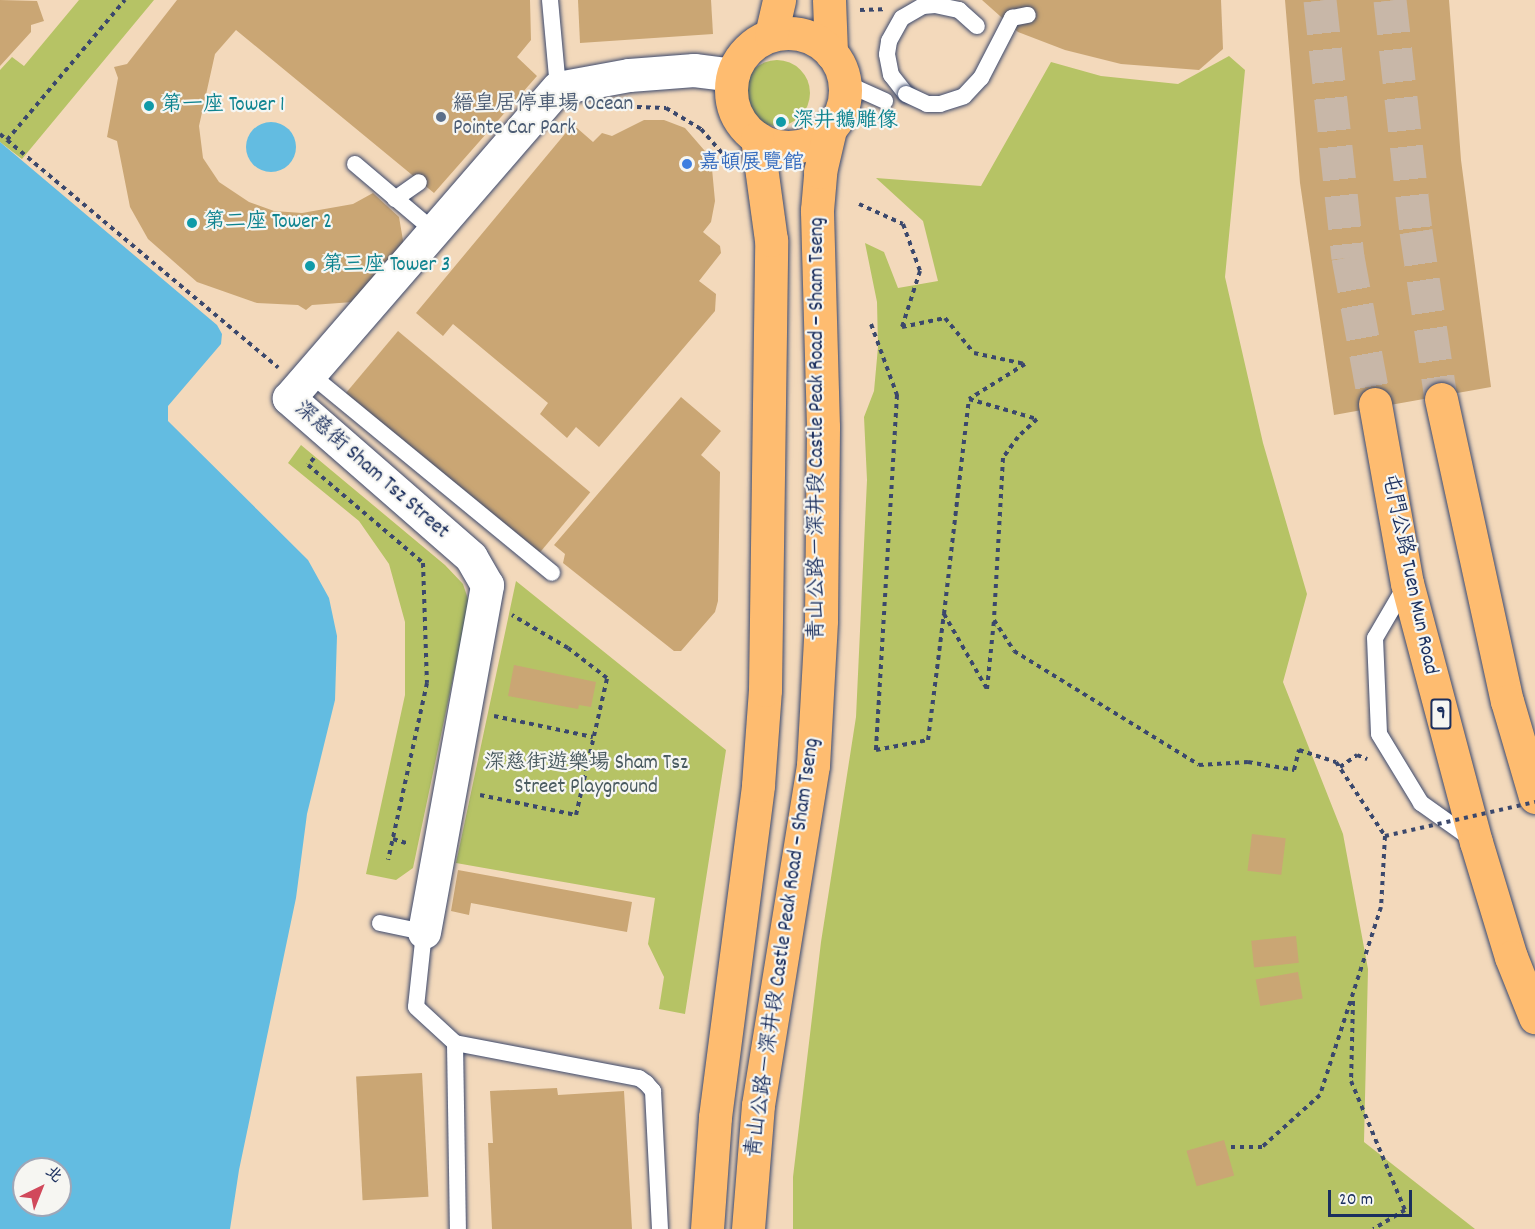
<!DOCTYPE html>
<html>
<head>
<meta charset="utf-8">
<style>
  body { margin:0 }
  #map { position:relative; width:1535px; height:1229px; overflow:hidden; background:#f3d9bb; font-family:Dekko,"LXGW WenKai TC",sans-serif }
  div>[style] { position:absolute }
  .green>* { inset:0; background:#b6c365 }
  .round { border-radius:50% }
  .water>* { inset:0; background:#63bce1 }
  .building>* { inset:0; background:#caa674; transform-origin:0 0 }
  .motorway-tunnel>* { height:33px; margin-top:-16.5px; transform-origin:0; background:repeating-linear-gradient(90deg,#c8b7a8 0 33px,transparent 0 49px) }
  .path>* { height:4px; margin-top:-2px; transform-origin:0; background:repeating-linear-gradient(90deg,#3b486c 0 4.5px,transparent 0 9px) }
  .roads { filter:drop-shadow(0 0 2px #3b486c) drop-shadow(0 0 2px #3b486c) }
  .service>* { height:16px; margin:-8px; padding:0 8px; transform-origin:8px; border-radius:8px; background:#fff }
  .minor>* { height:33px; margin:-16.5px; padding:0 16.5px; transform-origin:16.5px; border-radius:16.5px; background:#fff }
  .primary>* { height:33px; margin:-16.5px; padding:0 16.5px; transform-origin:16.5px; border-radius:16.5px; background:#febc70 }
  .primary>.ring { margin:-16.5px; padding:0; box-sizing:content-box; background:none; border:33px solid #febc70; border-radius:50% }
  .motorway>* { height:33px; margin:-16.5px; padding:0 16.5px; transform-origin:16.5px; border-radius:16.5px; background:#febc70 }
  .path-bridge>* { height:4px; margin-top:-2px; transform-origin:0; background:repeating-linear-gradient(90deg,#3b486c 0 4.5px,transparent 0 9px) }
  .bridges { filter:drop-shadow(0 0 2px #3b486c) drop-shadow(0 0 2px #3b486c) }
  .service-bridge>* { height:16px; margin:-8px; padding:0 8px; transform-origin:8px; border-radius:8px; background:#fff }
  .dots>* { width:16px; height:16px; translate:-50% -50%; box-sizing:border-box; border:3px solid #f6f6f2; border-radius:50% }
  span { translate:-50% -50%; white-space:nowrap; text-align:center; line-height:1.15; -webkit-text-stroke:4.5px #f6f6f2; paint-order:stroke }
  .shield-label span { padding:2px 4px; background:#f6f6f2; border:2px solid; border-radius:4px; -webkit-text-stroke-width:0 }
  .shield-label { font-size:20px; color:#1b2f5e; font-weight:700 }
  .service-label { font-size:21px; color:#4e5e75 }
  .left { translate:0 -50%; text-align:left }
  .culture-label { font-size:21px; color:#0d838f }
  .shop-label { font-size:21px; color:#366cbe }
  .street-label { font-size:21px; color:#1b2f5e }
  .park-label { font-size:21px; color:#4a5b60 }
  .north { position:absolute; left:12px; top:1157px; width:60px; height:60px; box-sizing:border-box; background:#f6f6f2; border:2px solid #9ea6b7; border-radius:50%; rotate:43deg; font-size:16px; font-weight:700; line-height:24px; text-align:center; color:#1b2f5e }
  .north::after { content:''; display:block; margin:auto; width:21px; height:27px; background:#d1495b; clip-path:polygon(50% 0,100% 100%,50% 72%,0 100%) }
  .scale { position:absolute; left:1328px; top:1190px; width:84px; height:27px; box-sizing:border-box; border:3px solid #1b2f5e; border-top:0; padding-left:8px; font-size:18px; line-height:21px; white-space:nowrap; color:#1b2f5e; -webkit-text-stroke:4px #f6f6f2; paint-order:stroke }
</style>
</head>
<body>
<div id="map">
  <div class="green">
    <div style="clip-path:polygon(79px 0,154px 0,22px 159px,0 142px,0 70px,12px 57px,24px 66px)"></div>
    <div style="clip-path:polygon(1229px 56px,1245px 70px,1225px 277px,1263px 443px,1307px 594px,1283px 682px,1343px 834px,1368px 969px,1364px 1142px,1475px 1229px,793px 1229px,793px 1177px,821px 942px,856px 717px,867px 480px,864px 417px,874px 391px,878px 347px,877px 302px,865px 243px,884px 252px,898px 288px,938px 281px,923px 221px,876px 178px,981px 186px,1051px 62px,1101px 76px,1178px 84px)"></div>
    <div class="round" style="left:744px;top:60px;width:66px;height:66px"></div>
    <div style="clip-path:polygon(301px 445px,445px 565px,463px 584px,469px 602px,413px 868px,396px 880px,366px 874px,405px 695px,405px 622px,389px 564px,359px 521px,288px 463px)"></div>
    <div style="clip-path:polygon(516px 581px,726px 750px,685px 1014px,659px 1009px,664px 977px,648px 944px,655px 898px,456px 863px)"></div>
  </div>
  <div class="water">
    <div class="round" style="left:246px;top:122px;width:50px;height:50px"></div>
    <div style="clip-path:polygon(evenodd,0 142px,217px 325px,222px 334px,221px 344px,168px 406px,168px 421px,308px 560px,329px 598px,337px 636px,335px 700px,307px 814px,296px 898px,239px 1170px,230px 1229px,0 1229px,0 142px,24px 1169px,60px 1169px,60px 1205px,24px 1205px,24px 1169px)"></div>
  </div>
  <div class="building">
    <div style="clip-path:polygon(0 0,37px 1px,44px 21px,31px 25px,31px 32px,0 66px)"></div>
    <div style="clip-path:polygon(177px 0,530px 0,531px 40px,517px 57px,537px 76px,434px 193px,236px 30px,215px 54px,199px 126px,203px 158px,219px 182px,249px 202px,274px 211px,302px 213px,353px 204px,373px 193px,399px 217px,405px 252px,353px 302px,312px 305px,306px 310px,298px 305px,257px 303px,197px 282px,148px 239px,130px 207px,117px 141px,107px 137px,118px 78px,114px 67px,127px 64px)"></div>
    <div style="clip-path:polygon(578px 0,711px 0,713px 34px,580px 43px)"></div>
    <div style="clip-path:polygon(982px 0,1221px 0,1223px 49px,1199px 70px,1121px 64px,1065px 50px,1018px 32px)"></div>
    <div style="clip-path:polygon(1285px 0,1449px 0,1461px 160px,1491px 387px,1334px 415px,1300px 183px)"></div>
    <div style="clip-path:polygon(644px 120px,664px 120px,685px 128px,711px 158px,715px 201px,711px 222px,703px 232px,720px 246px,721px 253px,699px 281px,716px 294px,715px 311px,599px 447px,576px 427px,567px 438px,540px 414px,548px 403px,453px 324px,443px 336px,416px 313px,569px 129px,577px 128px,593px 142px,602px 133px,612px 136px)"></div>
    <div style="left:398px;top:331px;width:251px;height:82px;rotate:40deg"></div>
    <div style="clip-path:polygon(681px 397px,721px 431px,701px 455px,720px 472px,718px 601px,715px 612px,681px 651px,674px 651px,563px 563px,565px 554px,554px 545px)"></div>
    <div style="clip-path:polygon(514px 665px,596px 682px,591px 707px,579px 705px,578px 709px,508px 696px)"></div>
    <div style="left:1252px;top:834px;width:34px;height:37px;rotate:7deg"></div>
    <div style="clip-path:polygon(458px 870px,632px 902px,627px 932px,471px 903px,469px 915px,451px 911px)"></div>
    <div style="left:1296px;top:936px;width:27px;height:45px;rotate:84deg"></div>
    <div style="left:1298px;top:972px;width:27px;height:43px;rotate:80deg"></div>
    <div style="left:422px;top:1073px;width:124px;height:66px;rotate:87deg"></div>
    <div style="clip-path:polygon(557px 1088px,558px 1095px,624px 1091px,632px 1229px,492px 1229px,488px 1143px,493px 1143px,490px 1091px)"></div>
    <div style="left:1224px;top:1140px;width:37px;height:39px;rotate:74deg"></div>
  </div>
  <div class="motorway-tunnel">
    <div style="left:1320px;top:0;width:259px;rotate:83.8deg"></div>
    <div style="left:1348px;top:257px;width:149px;rotate:79.6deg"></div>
    <div style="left:1390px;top:0;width:232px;rotate:83.6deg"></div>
    <div style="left:1416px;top:231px;width:170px;rotate:81.5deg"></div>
  </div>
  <div class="path">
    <div style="left:860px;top:10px;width:23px;rotate:-2deg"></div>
    <div style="left:637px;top:107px;width:29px;rotate:2deg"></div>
    <div style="left:666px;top:108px;width:41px;rotate:31deg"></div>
    <div style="left:701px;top:129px;width:43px;rotate:48.8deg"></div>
    <div style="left:0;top:134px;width:9px;rotate:41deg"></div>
    <div style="left:7px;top:140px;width:183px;rotate:-49.9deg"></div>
    <div style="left:7px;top:140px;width:354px;rotate:40deg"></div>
    <div style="left:859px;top:204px;width:48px;rotate:24.4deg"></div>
    <div style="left:903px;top:224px;width:50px;rotate:70.1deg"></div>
    <div style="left:920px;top:271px;width:59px;rotate:107.8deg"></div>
    <div style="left:902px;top:327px;width:44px;rotate:-11.8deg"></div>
    <div style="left:945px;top:318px;width:45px;rotate:50.4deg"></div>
    <div style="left:974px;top:353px;width:52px;rotate:12.2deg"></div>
    <div style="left:1025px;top:364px;width:66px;rotate:148deg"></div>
    <div style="left:969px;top:399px;width:71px;rotate:16.4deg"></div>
    <div style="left:1037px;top:419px;width:26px;rotate:137deg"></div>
    <div style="left:1018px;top:437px;width:26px;rotate:126deg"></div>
    <div style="left:1003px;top:458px;width:162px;rotate:93.2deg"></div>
    <div style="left:994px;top:620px;width:37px;rotate:57deg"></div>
    <div style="left:1014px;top:651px;width:217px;rotate:31.6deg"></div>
    <div style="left:1199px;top:765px;width:49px;rotate:-3.5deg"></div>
    <div style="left:1248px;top:762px;width:47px;rotate:9.9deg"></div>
    <div style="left:1294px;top:770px;width:21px;rotate:-76deg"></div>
    <div style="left:1299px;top:750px;width:39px;rotate:18deg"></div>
    <div style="left:1336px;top:762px;width:89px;rotate:56.5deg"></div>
    <div style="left:1385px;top:836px;width:71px;rotate:93.2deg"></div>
    <div style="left:1381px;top:907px;width:198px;rotate:108deg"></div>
    <div style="left:1320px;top:1095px;width:78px;rotate:138.1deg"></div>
    <div style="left:1262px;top:1147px;width:36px;rotate:180deg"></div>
    <div style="left:871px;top:324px;width:76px;rotate:69.9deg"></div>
    <div style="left:897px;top:395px;width:356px;rotate:93.4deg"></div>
    <div style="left:876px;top:750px;width:53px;rotate:-10.9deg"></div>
    <div style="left:928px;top:740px;width:127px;rotate:-82.8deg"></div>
    <div style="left:944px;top:614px;width:86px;rotate:60.2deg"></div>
    <div style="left:987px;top:689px;width:69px;rotate:-84.2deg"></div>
    <div style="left:314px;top:458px;width:9px;rotate:131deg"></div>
    <div style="left:308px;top:465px;width:151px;rotate:40.4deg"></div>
    <div style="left:423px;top:563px;width:120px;rotate:88.1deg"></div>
    <div style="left:427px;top:683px;width:181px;rotate:102.4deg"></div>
    <div style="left:944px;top:614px;width:216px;rotate:-83.4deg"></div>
    <div style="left:494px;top:716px;width:101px;rotate:12deg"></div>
    <div style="left:1340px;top:767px;width:21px;rotate:-35deg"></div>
    <div style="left:1357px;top:755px;width:11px;rotate:22deg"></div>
    <div style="left:480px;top:795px;width:98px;rotate:11.8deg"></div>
    <div style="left:576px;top:815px;width:140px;rotate:-77.2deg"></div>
    <div style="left:607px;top:678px;width:49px;rotate:-142.4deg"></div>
    <div style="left:568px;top:648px;width:65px;rotate:-149.5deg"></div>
    <div style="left:393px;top:839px;width:17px;rotate:17deg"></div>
    <div style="left:1353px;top:1001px;width:80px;rotate:91.4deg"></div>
    <div style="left:1351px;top:1081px;width:140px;rotate:67.3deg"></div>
    <div style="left:1405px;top:1210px;width:37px;rotate:149deg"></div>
  </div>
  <div class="roads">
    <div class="service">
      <div style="left:550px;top:0;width:88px;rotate:84.8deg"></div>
      <div style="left:845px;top:83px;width:44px;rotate:24.2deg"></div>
      <div style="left:906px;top:94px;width:24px;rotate:-128deg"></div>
      <div style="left:891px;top:75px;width:21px;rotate:-101deg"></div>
      <div style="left:887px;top:54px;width:13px;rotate:-81deg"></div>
      <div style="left:889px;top:41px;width:26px;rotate:-61deg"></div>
      <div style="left:902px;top:18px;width:24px;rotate:-30deg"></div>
      <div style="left:923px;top:6px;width:12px;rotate:-5deg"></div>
      <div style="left:935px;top:5px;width:25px;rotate:12deg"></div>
      <div style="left:959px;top:10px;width:24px;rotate:42deg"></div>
      <div style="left:355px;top:164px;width:104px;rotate:40.3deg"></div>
      <div style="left:395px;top:199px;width:29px;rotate:-35deg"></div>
      <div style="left:310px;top:374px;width:313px;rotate:39.4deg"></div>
      <div style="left:1406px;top:585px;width:61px;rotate:120.3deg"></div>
      <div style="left:1375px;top:638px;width:96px;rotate:87.6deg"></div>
      <div style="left:1379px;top:734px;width:81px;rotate:58.7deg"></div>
      <div style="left:1421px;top:803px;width:64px;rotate:35.4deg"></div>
      <div style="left:380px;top:923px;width:45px;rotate:11.6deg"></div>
      <div style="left:424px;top:932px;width:75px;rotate:96.1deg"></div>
      <div style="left:416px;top:1007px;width:53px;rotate:42.7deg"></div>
      <div style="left:455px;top:1043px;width:186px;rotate:89.1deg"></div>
      <div style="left:455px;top:1043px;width:187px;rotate:10.8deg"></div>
      <div style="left:639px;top:1078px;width:9px;rotate:36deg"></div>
      <div style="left:646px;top:1083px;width:11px;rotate:49deg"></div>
      <div style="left:653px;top:1091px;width:138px;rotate:87.1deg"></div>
    </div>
    <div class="minor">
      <div style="left:424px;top:932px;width:353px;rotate:-79.7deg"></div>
      <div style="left:487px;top:585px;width:32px;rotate:-120deg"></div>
      <div style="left:471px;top:557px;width:242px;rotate:-138.9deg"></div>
      <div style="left:289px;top:398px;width:410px;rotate:-49.1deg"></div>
      <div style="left:558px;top:88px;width:72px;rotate:-10.4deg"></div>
      <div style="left:629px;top:75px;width:65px;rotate:-4.4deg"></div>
      <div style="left:694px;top:70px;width:39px;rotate:7deg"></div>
    </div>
    <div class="primary">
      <div style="left:829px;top:0;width:53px;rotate:87.8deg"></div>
      <div class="ring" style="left:731px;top:33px;width:81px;height:81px"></div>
      <div style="left:771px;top:35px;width:36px;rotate:-77deg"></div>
      <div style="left:707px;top:1229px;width:112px;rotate:-85.9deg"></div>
      <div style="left:715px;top:1117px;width:335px;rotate:-82.6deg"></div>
      <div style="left:758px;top:785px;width:95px;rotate:-85.8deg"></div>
      <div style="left:765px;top:690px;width:450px;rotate:-89.2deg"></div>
      <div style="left:771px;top:240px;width:103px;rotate:-97.8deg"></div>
      <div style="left:748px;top:1229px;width:124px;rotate:-85.4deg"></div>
      <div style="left:758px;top:1105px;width:344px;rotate:-80.8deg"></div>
      <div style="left:813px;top:765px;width:145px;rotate:-86.8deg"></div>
      <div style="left:821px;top:620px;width:193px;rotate:-89.4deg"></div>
      <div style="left:823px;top:427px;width:217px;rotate:-91.6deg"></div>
      <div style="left:817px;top:210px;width:38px;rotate:-85deg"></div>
      <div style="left:820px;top:172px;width:44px;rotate:-76.9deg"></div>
    </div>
    <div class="motorway">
      <div style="left:1441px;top:399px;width:309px;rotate:77.7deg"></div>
      <div style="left:1507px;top:701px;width:100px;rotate:73.7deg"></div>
      <div style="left:1375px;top:404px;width:182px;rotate:79.9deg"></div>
      <div style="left:1407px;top:583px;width:268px;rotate:75.1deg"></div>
      <div style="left:1476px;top:842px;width:120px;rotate:73.1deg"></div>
      <div style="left:1511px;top:957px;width:65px;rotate:68.2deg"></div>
    </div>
  </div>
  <div class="path-bridge">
    <div style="left:1385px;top:836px;width:154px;rotate:-12.8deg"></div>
  </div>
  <div class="bridges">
    <div class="service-bridge">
      <div style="left:906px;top:94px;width:23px;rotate:25deg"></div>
      <div style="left:927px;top:104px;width:13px"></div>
      <div style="left:940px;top:104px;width:25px;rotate:-18deg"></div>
      <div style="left:964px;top:96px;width:25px;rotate:-47deg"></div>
      <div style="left:981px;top:78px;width:68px;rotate:-62.7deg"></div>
      <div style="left:1012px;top:18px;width:16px;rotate:-11deg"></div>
    </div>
  </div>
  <div class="dots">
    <div style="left:149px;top:106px;background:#0f9aa8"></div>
    <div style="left:441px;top:117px;background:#5c6f8a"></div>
    <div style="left:781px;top:122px;background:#0f9aa8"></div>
    <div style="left:687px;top:164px;background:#3f7fe0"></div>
    <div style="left:192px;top:223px;background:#0f9aa8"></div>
    <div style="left:310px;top:266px;background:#0f9aa8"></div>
  </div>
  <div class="shield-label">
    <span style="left:1441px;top:714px">9</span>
  </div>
  <div class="service-label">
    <span class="left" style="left:453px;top:117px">縉皇居停車場 Ocean<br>Pointe Car Park</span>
  </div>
  <div class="culture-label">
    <span class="left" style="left:161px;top:106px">第一座 Tower 1</span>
    <span class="left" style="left:793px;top:122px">深井鵝雕像</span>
    <span class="left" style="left:204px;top:223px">第二座 Tower 2</span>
    <span class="left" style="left:322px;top:266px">第三座 Tower 3</span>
  </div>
  <div class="shop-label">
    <span class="left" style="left:699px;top:164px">嘉頓展覽館</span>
  </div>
  <div class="street-label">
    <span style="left:818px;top:429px;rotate:-90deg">青山公路－深井段 Castle Peak Road – Sham Tseng</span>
    <span style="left:371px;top:471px;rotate:41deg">深慈街 Sham Tsz Street</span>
    <span style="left:1409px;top:574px;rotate:78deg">屯門公路 Tuen Mun Road</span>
    <span style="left:784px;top:948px;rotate:-82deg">青山公路－深井段 Castle Peak Road – Sham Tseng</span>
  </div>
  <div class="park-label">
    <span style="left:586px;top:776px">深慈街遊樂場 Sham Tsz<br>Street Playground</span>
  </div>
  <div class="north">北</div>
  <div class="scale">20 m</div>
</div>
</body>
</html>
